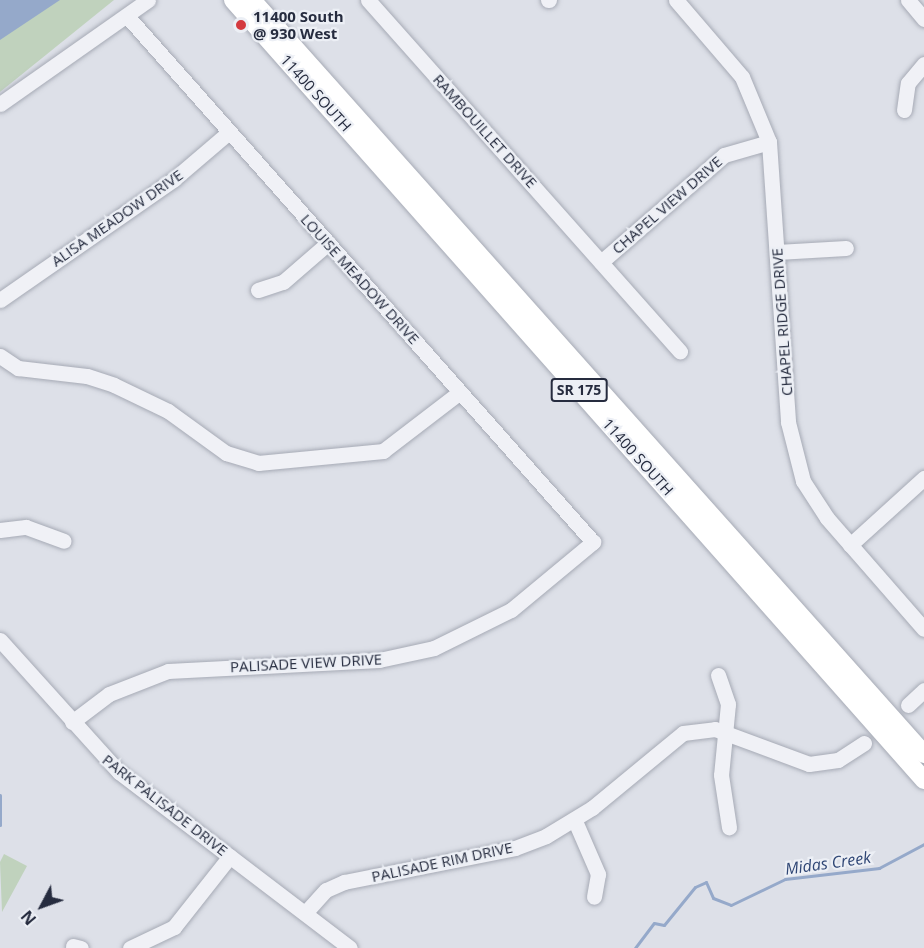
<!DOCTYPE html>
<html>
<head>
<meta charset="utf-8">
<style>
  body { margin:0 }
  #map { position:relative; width:924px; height:948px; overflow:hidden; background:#dde0e8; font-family:"Open Sans",sans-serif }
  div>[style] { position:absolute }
  .green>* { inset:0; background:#c0d2bd }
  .water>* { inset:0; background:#95a9ca }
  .stream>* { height:3px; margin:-1.5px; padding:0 1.5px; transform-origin:1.5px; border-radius:1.5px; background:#95a9ca }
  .roads { filter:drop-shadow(0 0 2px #a6aab5) drop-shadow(0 0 2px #a6aab5) }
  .minor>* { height:15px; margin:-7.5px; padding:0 7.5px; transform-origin:7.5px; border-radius:7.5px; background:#f0f1f6 }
  .major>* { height:18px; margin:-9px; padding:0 9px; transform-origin:9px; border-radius:9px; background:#fff }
  .dots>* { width:16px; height:16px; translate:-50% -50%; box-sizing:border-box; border:3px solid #eceff5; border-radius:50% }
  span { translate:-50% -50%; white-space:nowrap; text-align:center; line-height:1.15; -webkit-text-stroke:4.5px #eceff5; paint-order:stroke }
  .shield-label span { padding:2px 4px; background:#eceff5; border:2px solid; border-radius:4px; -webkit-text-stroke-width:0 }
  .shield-label { font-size:14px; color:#262c3f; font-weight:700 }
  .poi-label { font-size:15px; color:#262c3f; font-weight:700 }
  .left { translate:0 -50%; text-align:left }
  .street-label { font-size:15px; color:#262c3f }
  .water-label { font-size:16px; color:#2e4574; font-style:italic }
  .north { position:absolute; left:12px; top:876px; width:60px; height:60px; -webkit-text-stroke:4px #eceff5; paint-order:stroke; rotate:229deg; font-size:16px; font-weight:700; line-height:24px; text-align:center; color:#262c3f }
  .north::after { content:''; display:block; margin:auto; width:21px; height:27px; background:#262c3f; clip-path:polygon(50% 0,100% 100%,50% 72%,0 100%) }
</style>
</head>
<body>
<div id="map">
  <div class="green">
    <div style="clip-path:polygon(0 0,114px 0,0 92px)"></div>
    <div style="clip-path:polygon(4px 854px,27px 866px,2px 912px,0 862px)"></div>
  </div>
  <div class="water">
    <div style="clip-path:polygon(0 0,60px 0,0 40px)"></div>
  </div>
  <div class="stream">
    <div style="left:0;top:795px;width:30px;rotate:90deg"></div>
    <div style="left:635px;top:948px;width:31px;rotate:-53deg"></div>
    <div style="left:654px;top:923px;width:10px;rotate:11deg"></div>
    <div style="left:664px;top:925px;width:49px;rotate:-50.8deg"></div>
    <div style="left:695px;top:887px;width:12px;rotate:-24deg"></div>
    <div style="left:706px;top:882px;width:17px;rotate:66deg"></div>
    <div style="left:713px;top:898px;width:19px;rotate:21deg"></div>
    <div style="left:731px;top:905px;width:60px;rotate:-25.7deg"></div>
    <div style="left:785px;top:879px;width:95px;rotate:-6.7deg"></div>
    <div style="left:879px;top:868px;width:51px;rotate:-28.1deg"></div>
  </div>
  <div class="roads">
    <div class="minor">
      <div style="left:368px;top:0;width:470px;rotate:48.4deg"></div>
      <div style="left:548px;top:0;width:1px"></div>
      <div style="left:676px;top:0;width:101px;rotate:49.4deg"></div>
      <div style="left:742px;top:77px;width:70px;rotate:67.4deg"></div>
      <div style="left:769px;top:142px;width:281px;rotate:86.1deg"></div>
      <div style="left:788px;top:422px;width:61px;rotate:75.7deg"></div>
      <div style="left:803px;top:481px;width:44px;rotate:57deg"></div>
      <div style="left:827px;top:518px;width:147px;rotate:48.9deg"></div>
      <div style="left:908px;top:0;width:25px;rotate:50deg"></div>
      <div style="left:0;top:104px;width:181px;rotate:-35.1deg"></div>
      <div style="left:904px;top:110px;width:27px;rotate:-82deg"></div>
      <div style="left:908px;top:83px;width:25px;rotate:-50deg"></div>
      <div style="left:777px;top:252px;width:69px;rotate:-3.3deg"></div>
      <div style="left:601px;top:262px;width:163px;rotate:-41deg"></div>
      <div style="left:724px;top:155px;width:47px;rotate:-16.1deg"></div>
      <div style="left:258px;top:290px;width:26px;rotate:-18deg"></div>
      <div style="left:283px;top:282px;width:60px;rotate:-40.9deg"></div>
      <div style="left:0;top:300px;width:212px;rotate:-34.8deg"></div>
      <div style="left:174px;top:179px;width:72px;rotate:-40.5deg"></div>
      <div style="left:0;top:356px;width:22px;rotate:34deg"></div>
      <div style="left:18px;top:368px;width:69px;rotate:6.6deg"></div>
      <div style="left:87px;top:376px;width:28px;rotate:18deg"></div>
      <div style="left:114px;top:385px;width:60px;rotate:25.7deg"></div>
      <div style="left:168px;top:411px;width:72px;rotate:35.9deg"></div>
      <div style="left:226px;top:453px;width:34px;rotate:17deg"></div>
      <div style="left:258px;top:463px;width:126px;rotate:-5.5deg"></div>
      <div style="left:383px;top:451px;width:97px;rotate:-37.5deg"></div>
      <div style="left:0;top:530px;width:26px;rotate:-7deg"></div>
      <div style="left:26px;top:527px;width:40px;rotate:20.2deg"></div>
      <div style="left:850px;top:545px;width:100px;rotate:-42.2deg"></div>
      <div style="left:0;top:640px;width:178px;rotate:48deg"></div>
      <div style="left:119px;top:772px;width:290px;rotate:37.3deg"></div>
      <div style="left:718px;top:675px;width:31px;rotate:71deg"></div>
      <div style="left:728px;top:704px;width:71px;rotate:95.6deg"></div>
      <div style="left:721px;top:775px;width:53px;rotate:81.3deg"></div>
      <div style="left:908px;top:705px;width:22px;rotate:-43deg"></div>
      <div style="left:72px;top:722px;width:46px;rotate:-37.1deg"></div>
      <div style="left:109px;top:694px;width:63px;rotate:-21.3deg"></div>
      <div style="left:168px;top:671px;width:211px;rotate:-3deg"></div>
      <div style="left:379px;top:660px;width:56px;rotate:-12.3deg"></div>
      <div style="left:434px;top:648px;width:86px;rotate:-26.3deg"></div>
      <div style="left:511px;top:610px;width:107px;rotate:-39.7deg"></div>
      <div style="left:593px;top:542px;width:703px;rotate:-131.54deg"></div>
      <div style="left:575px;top:821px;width:58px;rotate:66.5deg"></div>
      <div style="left:598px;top:874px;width:23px;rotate:100deg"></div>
      <div style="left:305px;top:913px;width:31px;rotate:-48deg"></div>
      <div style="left:326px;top:890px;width:20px;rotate:-24deg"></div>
      <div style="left:344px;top:882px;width:174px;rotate:-11.2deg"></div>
      <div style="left:515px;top:848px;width:33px;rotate:-21deg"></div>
      <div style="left:546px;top:836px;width:54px;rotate:-31.3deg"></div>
      <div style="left:592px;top:808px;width:118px;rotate:-39.5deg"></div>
      <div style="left:683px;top:733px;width:32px;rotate:-7deg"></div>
      <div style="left:715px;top:729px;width:100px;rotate:20.4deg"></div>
      <div style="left:809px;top:764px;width:29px;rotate:-8deg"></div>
      <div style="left:838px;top:760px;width:31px;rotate:-33deg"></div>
      <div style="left:73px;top:946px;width:8px;rotate:14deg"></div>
      <div style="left:130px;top:948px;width:49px;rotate:-25.5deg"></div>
      <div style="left:174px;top:927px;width:90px;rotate:-51.7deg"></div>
    </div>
    <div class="major">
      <div style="left:233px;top:0;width:1042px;rotate:48.46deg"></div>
      <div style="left:252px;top:0;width:1010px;rotate:48.29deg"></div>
    </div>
  </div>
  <div class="dots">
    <div style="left:241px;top:25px;background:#d43a3f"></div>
  </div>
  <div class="shield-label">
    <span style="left:579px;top:390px">SR 175</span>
  </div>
  <div class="poi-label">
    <span class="left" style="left:253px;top:25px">11400 South<br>@ 930 West</span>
  </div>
  <div class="street-label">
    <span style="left:316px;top:93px;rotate:48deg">11400 SOUTH</span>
    <span style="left:485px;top:131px;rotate:48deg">RAMBOUILLET DRIVE</span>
    <span style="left:667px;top:205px;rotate:-41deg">CHAPEL VIEW DRIVE</span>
    <span style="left:117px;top:218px;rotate:-35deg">ALISA MEADOW DRIVE</span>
    <span style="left:360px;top:279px;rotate:48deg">LOUISE MEADOW DRIVE</span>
    <span style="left:782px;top:322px;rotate:-94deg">CHAPEL RIDGE DRIVE</span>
    <span style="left:638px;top:457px;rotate:48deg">11400 SOUTH</span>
    <span style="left:306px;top:663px;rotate:-3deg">PALISADE VIEW DRIVE</span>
    <span style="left:165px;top:805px;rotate:38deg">PARK PALISADE DRIVE</span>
    <span style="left:442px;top:862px;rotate:-12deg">PALISADE RIM DRIVE</span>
  </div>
  <div class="water-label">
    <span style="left:828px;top:863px;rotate:-8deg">Midas Creek</span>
  </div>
  <div class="north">N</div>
</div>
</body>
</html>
